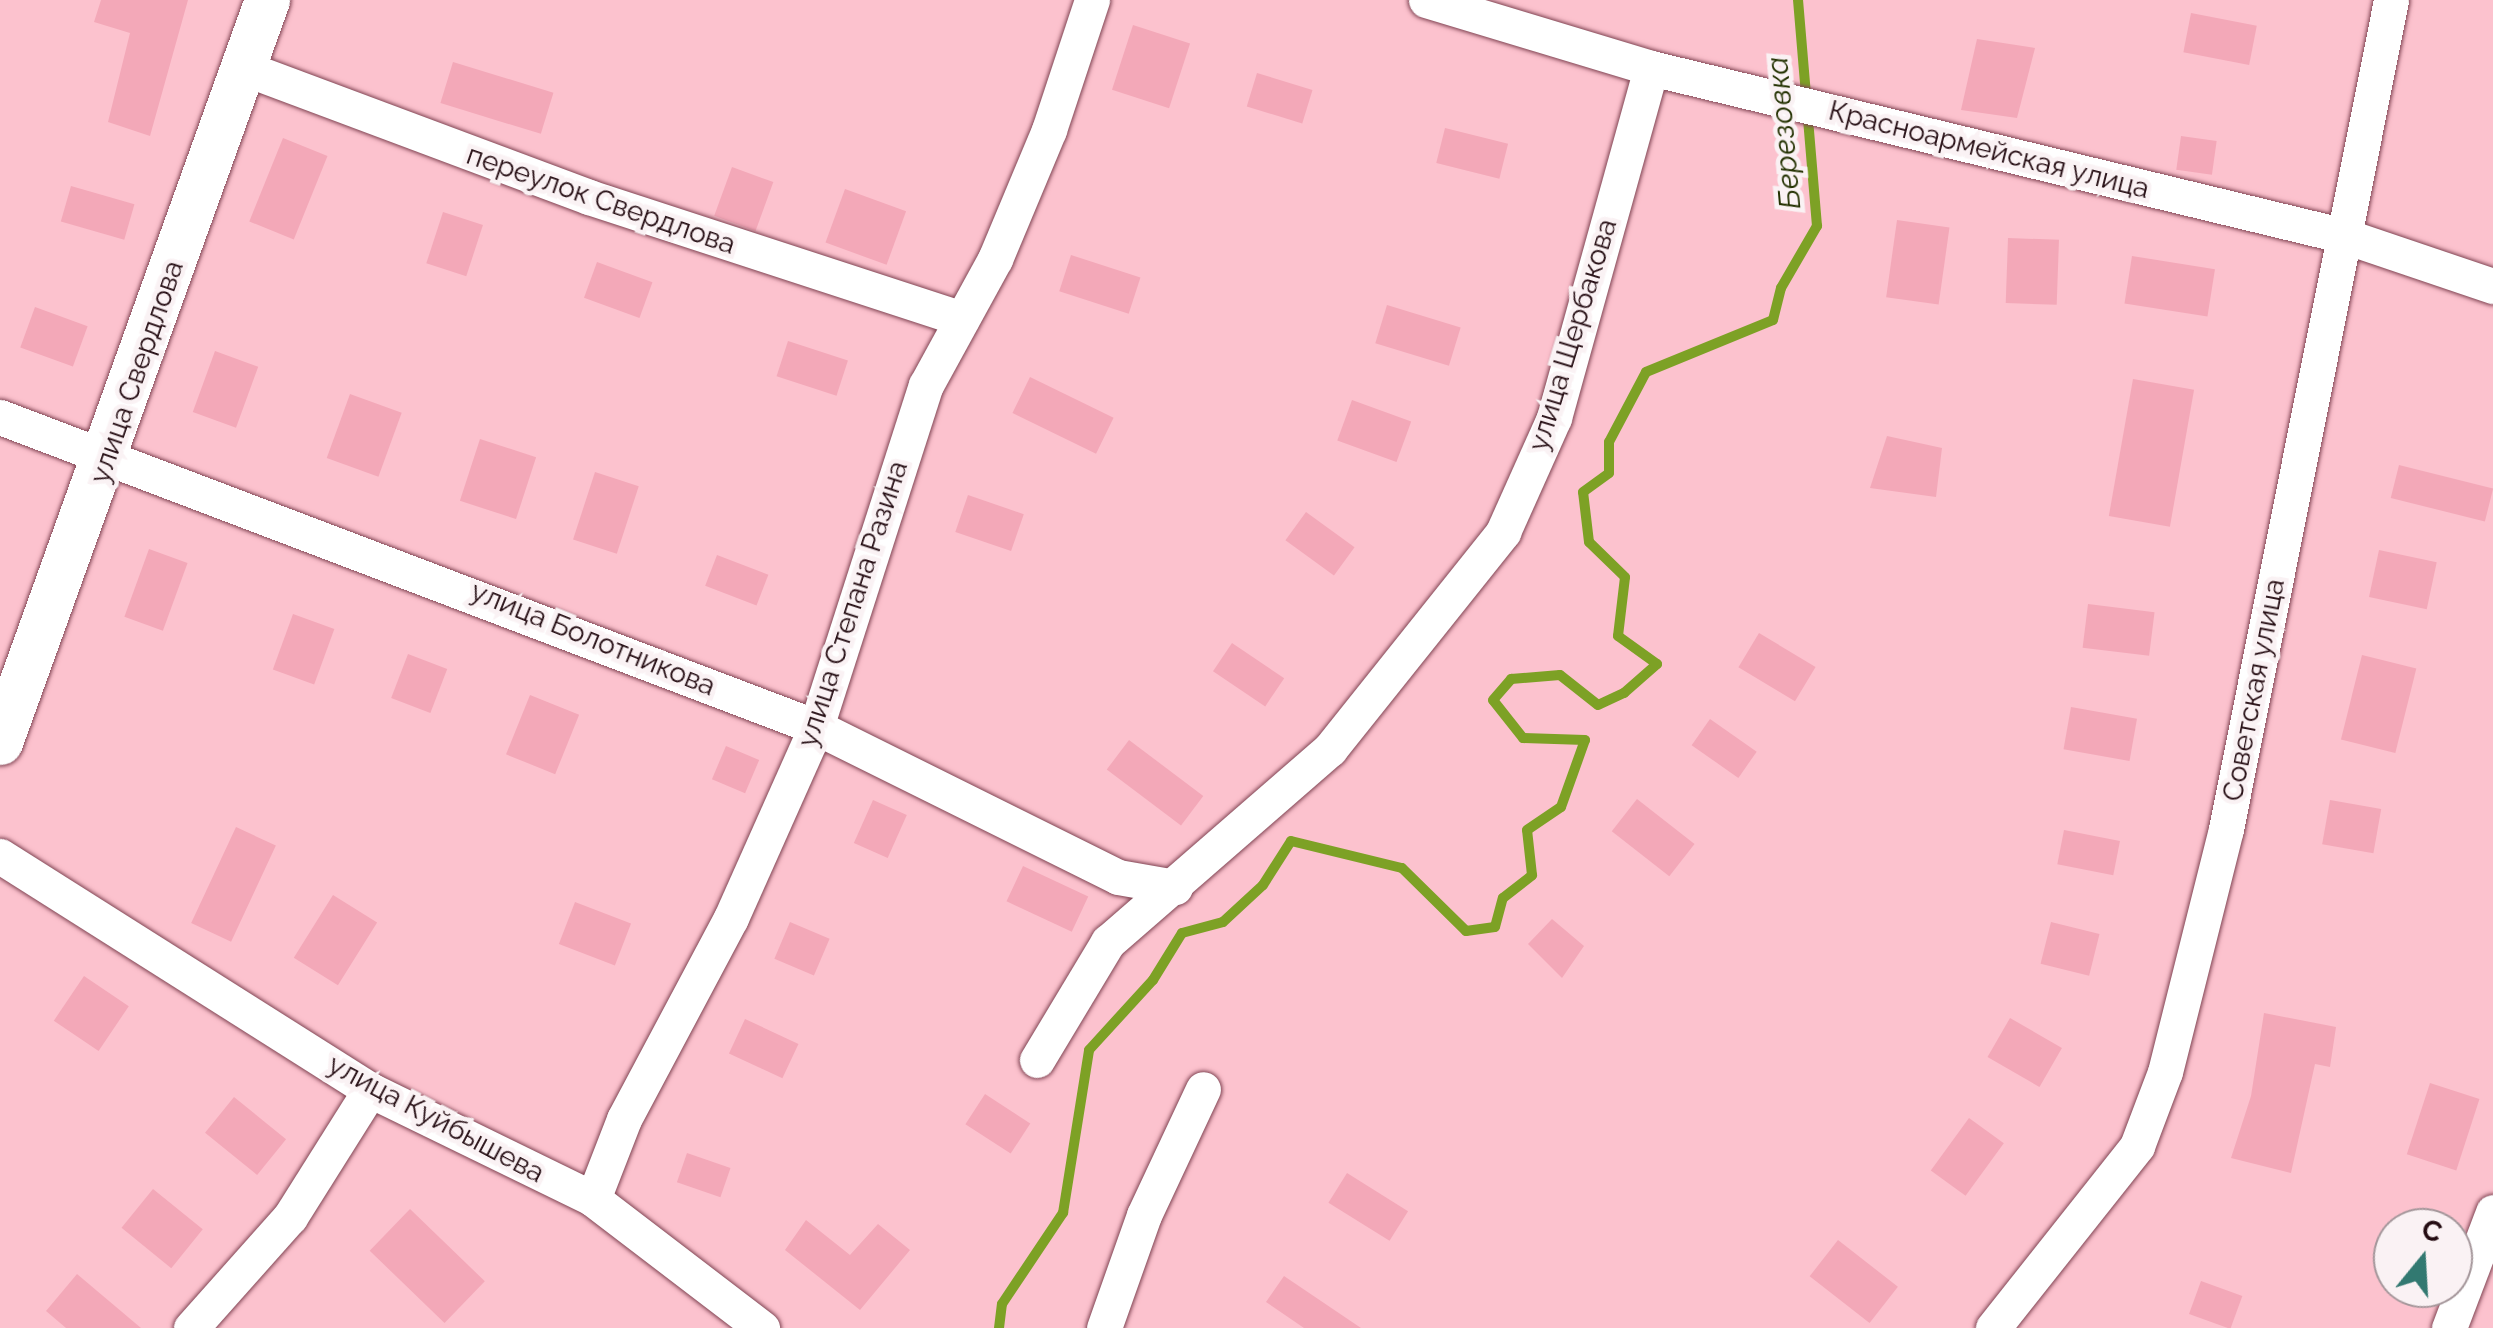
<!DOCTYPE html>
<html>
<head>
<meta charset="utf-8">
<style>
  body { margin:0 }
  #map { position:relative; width:2493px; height:1328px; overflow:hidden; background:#fcc2ce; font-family:Raleway,sans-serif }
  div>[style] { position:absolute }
  .stream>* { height:10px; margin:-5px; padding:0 5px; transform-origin:5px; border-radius:5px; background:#7da125 }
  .building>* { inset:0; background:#f3a8b8; transform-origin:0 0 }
  .roads { filter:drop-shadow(0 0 2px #804453) drop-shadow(0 0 2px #804453) }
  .minor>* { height:35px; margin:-17.5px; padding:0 17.5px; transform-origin:17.5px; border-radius:17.5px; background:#fff }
  .major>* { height:45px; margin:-22.5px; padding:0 22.5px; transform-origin:22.5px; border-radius:22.5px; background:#fff }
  span { translate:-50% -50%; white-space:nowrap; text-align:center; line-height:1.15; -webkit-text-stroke:9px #faf2f4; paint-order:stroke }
  .street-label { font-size:28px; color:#240c12 }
  .water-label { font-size:30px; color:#233101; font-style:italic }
  .north { position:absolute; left:2373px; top:1208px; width:100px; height:100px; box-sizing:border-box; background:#faf2f4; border:2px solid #a4969a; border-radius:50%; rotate:18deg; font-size:28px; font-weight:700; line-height:40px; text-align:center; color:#240c12 }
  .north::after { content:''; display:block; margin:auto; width:35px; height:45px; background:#327971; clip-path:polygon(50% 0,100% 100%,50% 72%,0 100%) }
</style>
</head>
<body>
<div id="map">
  <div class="stream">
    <div style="left:999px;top:1328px;width:24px;rotate:-83deg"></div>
    <div style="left:1002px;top:1304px;width:110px;rotate:-56.2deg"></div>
    <div style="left:1063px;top:1213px;width:165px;rotate:-80.9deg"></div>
    <div style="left:1089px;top:1050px;width:95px;rotate:-47.6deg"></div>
    <div style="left:1153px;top:980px;width:55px;rotate:-58.3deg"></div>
    <div style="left:1182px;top:933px;width:42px;rotate:-15deg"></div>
    <div style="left:1223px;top:922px;width:54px;rotate:-42.8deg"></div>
    <div style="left:1263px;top:885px;width:52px;rotate:-57.5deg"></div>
    <div style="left:1291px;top:841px;width:114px;rotate:13.7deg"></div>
    <div style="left:1402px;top:868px;width:90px;rotate:44.5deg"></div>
    <div style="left:1466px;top:931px;width:29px;rotate:-8deg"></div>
    <div style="left:1495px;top:927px;width:30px;rotate:-75deg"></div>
    <div style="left:1503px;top:898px;width:37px;rotate:-38deg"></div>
    <div style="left:1532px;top:875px;width:45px;rotate:-96.3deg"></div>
    <div style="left:1527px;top:830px;width:41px;rotate:-34.1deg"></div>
    <div style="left:1561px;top:807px;width:71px;rotate:-70.3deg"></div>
    <div style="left:1585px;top:740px;width:62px;rotate:-178.2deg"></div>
    <div style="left:1523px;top:738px;width:48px;rotate:-128.3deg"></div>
    <div style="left:1493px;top:700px;width:28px;rotate:-49deg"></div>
    <div style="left:1511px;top:679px;width:49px;rotate:-4.7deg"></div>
    <div style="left:1560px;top:675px;width:48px;rotate:38.3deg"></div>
    <div style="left:1598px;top:705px;width:29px;rotate:-25deg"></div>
    <div style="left:1624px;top:693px;width:44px;rotate:-41.3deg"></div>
    <div style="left:1657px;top:664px;width:48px;rotate:-144.3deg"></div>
    <div style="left:1618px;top:636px;width:59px;rotate:-83.2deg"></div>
    <div style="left:1625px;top:577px;width:50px;rotate:-135.8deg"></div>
    <div style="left:1589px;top:542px;width:50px;rotate:-96.8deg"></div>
    <div style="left:1583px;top:492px;width:32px;rotate:-36deg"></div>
    <div style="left:1609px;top:473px;width:31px;rotate:-90deg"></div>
    <div style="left:1609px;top:442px;width:79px;rotate:-62.1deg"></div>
    <div style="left:1646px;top:372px;width:137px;rotate:-22.3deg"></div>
    <div style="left:1773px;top:320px;width:33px;rotate:-76deg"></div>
    <div style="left:1781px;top:288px;width:72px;rotate:-59.9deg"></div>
    <div style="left:1817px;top:226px;width:227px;rotate:-94.8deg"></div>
  </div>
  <div class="building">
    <div style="clip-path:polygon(101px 0,188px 0,150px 136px,108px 122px,130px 33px,94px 22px)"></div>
    <div style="left:2191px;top:13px;width:67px;height:40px;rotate:11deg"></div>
    <div style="left:1133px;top:25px;width:60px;height:68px;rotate:18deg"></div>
    <div style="clip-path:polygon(1977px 39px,2035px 48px,2017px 118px,1961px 110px)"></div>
    <div style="left:453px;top:62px;width:105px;height:43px;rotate:17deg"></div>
    <div style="left:1257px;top:73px;width:58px;height:35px;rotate:17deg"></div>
    <div style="left:1445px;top:128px;width:65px;height:36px;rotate:14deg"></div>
    <div style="left:2181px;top:136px;width:36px;height:34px;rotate:8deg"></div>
    <div style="left:283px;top:138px;width:48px;height:90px;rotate:22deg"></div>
    <div style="left:732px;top:167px;width:44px;height:52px;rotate:20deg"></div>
    <div style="left:71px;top:186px;width:66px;height:37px;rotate:16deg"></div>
    <div style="left:845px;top:189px;width:65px;height:57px;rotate:20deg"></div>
    <div style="left:443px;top:212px;width:42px;height:54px;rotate:18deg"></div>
    <div style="left:1897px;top:220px;width:53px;height:78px;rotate:8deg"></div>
    <div style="left:2008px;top:238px;width:51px;height:65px;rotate:2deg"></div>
    <div style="left:1071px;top:255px;width:73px;height:38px;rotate:18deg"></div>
    <div style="left:2132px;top:256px;width:84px;height:48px;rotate:9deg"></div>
    <div style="left:597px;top:262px;width:59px;height:38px;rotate:20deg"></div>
    <div style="left:1387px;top:305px;width:77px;height:40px;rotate:17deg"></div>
    <div style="left:35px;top:307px;width:56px;height:43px;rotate:20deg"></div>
    <div style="left:788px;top:341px;width:63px;height:37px;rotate:18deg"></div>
    <div style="left:215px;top:351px;width:46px;height:65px;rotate:20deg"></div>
    <div style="left:1030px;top:377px;width:93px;height:40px;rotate:26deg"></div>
    <div style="left:2133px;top:379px;width:62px;height:139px;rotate:10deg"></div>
    <div style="left:350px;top:394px;width:55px;height:68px;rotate:20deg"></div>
    <div style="left:1352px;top:400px;width:63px;height:43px;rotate:20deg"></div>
    <div style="clip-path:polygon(1887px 436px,1942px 448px,1936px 497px,1870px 488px)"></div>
    <div style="left:480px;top:439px;width:59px;height:65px;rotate:18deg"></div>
    <div style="left:2399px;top:465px;width:97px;height:34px;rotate:14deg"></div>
    <div style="left:595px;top:472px;width:46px;height:71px;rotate:18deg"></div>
    <div style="left:968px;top:495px;width:59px;height:39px;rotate:19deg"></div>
    <div style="left:1306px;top:512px;width:60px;height:35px;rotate:36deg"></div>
    <div style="left:149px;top:549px;width:41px;height:72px;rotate:20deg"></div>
    <div style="left:2379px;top:550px;width:59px;height:48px;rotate:12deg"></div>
    <div style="left:717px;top:555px;width:55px;height:33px;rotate:21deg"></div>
    <div style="left:2088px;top:604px;width:67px;height:44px;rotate:7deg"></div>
    <div style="left:293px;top:614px;width:44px;height:59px;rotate:20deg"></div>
    <div style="left:1759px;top:633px;width:66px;height:40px;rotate:31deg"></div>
    <div style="left:1232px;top:643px;width:63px;height:34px;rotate:34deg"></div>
    <div style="left:408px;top:654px;width:42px;height:47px;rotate:21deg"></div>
    <div style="left:2362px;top:655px;width:56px;height:87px;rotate:14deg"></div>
    <div style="left:530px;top:695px;width:53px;height:64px;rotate:22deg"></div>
    <div style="left:2071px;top:707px;width:67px;height:43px;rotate:10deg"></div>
    <div style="left:1710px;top:719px;width:57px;height:32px;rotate:35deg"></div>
    <div style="left:1129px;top:740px;width:93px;height:37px;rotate:37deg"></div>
    <div style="left:726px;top:746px;width:36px;height:36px;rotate:23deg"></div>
    <div style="left:1637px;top:799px;width:73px;height:41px;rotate:38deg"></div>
    <div style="left:873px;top:800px;width:37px;height:47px;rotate:24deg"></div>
    <div style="left:2330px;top:800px;width:52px;height:45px;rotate:10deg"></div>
    <div style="left:236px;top:827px;width:44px;height:106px;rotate:25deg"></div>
    <div style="left:2064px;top:830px;width:57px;height:35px;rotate:11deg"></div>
    <div style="left:1023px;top:866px;width:72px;height:39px;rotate:25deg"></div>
    <div style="left:333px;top:895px;width:52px;height:74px;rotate:32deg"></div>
    <div style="left:575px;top:902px;width:60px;height:45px;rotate:21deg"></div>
    <div style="clip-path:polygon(1552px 919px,1584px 946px,1562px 978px,1528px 944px)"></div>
    <div style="left:790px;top:922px;width:43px;height:40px;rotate:23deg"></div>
    <div style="left:2051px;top:922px;width:50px;height:43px;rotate:14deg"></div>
    <div style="left:84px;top:976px;width:54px;height:54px;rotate:34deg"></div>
    <div style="clip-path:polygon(2264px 1013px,2336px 1027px,2330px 1067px,2315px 1064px,2291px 1173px,2231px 1158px,2251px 1096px)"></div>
    <div style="left:2010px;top:1018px;width:60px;height:45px;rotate:30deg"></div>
    <div style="left:745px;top:1019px;width:59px;height:38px;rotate:25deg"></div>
    <div style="left:2430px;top:1083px;width:52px;height:75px;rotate:18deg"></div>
    <div style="left:985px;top:1094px;width:54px;height:36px;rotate:33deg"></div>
    <div style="left:234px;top:1097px;width:67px;height:46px;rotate:39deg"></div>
    <div style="left:1969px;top:1118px;width:43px;height:65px;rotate:36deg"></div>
    <div style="left:687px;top:1153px;width:46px;height:31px;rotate:19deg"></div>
    <div style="left:1347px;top:1173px;width:72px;height:35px;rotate:32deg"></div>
    <div style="left:153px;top:1189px;width:64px;height:50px;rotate:39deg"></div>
    <div style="left:410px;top:1209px;width:104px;height:58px;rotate:44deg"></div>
    <div style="clip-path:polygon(806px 1220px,850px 1255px,878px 1224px,910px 1250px,860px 1310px,785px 1250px)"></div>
    <div style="left:1838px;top:1240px;width:76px;height:46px;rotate:38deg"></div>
    <div style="clip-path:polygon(77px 1274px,141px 1328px,66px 1328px,46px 1311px)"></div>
    <div style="clip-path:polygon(1284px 1276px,1361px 1328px,1304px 1328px,1266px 1302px)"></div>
    <div style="left:2201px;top:1281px;width:44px;height:35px;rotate:20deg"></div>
  </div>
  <div class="roads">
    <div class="minor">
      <div style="left:1426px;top:0;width:235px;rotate:16.8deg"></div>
      <div style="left:1651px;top:68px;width:714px;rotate:13.61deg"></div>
      <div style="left:2345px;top:236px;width:156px;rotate:18.7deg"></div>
      <div style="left:244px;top:68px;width:368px;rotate:20.5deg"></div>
      <div style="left:589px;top:197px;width:392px;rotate:18.1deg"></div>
      <div style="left:0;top:417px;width:873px;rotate:20.8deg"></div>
      <div style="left:816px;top:727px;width:337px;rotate:26.4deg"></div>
      <div style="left:1118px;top:877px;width:58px;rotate:10deg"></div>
      <div style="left:0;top:856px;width:438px;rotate:32.3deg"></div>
      <div style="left:370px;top:1090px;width:248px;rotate:26deg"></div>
      <div style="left:593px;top:1199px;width:213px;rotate:37.4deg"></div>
      <div style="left:1037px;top:1060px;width:138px;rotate:-59deg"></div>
      <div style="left:1108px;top:942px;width:294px;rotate:-41deg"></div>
      <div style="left:1330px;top:749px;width:278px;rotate:-51.4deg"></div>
      <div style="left:1503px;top:532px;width:125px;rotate:-65.9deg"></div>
      <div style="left:1554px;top:418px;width:363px;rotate:-74.5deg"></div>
      <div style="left:593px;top:1199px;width:86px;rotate:-68.8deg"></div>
      <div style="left:624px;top:1119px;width:228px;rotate:-62deg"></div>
      <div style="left:731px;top:918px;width:209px;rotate:-66deg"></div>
      <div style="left:816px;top:727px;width:359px;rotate:-72.2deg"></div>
      <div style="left:926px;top:385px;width:144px;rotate:-61.3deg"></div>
      <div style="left:995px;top:259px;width:140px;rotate:-67.3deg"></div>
      <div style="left:1049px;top:130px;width:137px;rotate:-71.7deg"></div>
      <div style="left:191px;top:1328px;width:149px;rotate:-48.3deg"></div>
      <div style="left:290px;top:1217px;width:150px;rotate:-57.8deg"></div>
      <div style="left:1104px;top:1328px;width:120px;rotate:-70.5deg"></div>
      <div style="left:1144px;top:1215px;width:139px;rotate:-64.9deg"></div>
      <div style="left:1993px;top:1328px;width:232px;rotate:-51.6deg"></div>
      <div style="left:2137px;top:1146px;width:79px;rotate:-69.3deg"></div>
      <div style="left:2165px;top:1072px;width:251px;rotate:-75.9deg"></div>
      <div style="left:2226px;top:829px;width:845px;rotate:-78.74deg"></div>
      <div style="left:2449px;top:1328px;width:124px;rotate:-69.2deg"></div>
    </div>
    <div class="major">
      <div style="left:0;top:742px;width:789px;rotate:-70.21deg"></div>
    </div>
  </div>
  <div class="street-label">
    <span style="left:1989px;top:150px;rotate:14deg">Красноармейская улица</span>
    <span style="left:601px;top:200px;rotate:19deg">переулок Свердлова</span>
    <span style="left:1573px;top:335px;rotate:-73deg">улица Щербакова</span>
    <span style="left:137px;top:372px;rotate:-71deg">улица Свердлова</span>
    <span style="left:853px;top:604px;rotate:-72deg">улица Степана Разина</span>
    <span style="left:593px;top:639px;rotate:22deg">улица Болотникова</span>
    <span style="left:2254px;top:690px;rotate:-79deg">Советская улица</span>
    <span style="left:436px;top:1119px;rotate:28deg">улица Куйбышева</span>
  </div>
  <div class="water-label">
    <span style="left:1784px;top:133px;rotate:-95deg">Березовка</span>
  </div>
  <div class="north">С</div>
</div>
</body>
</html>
